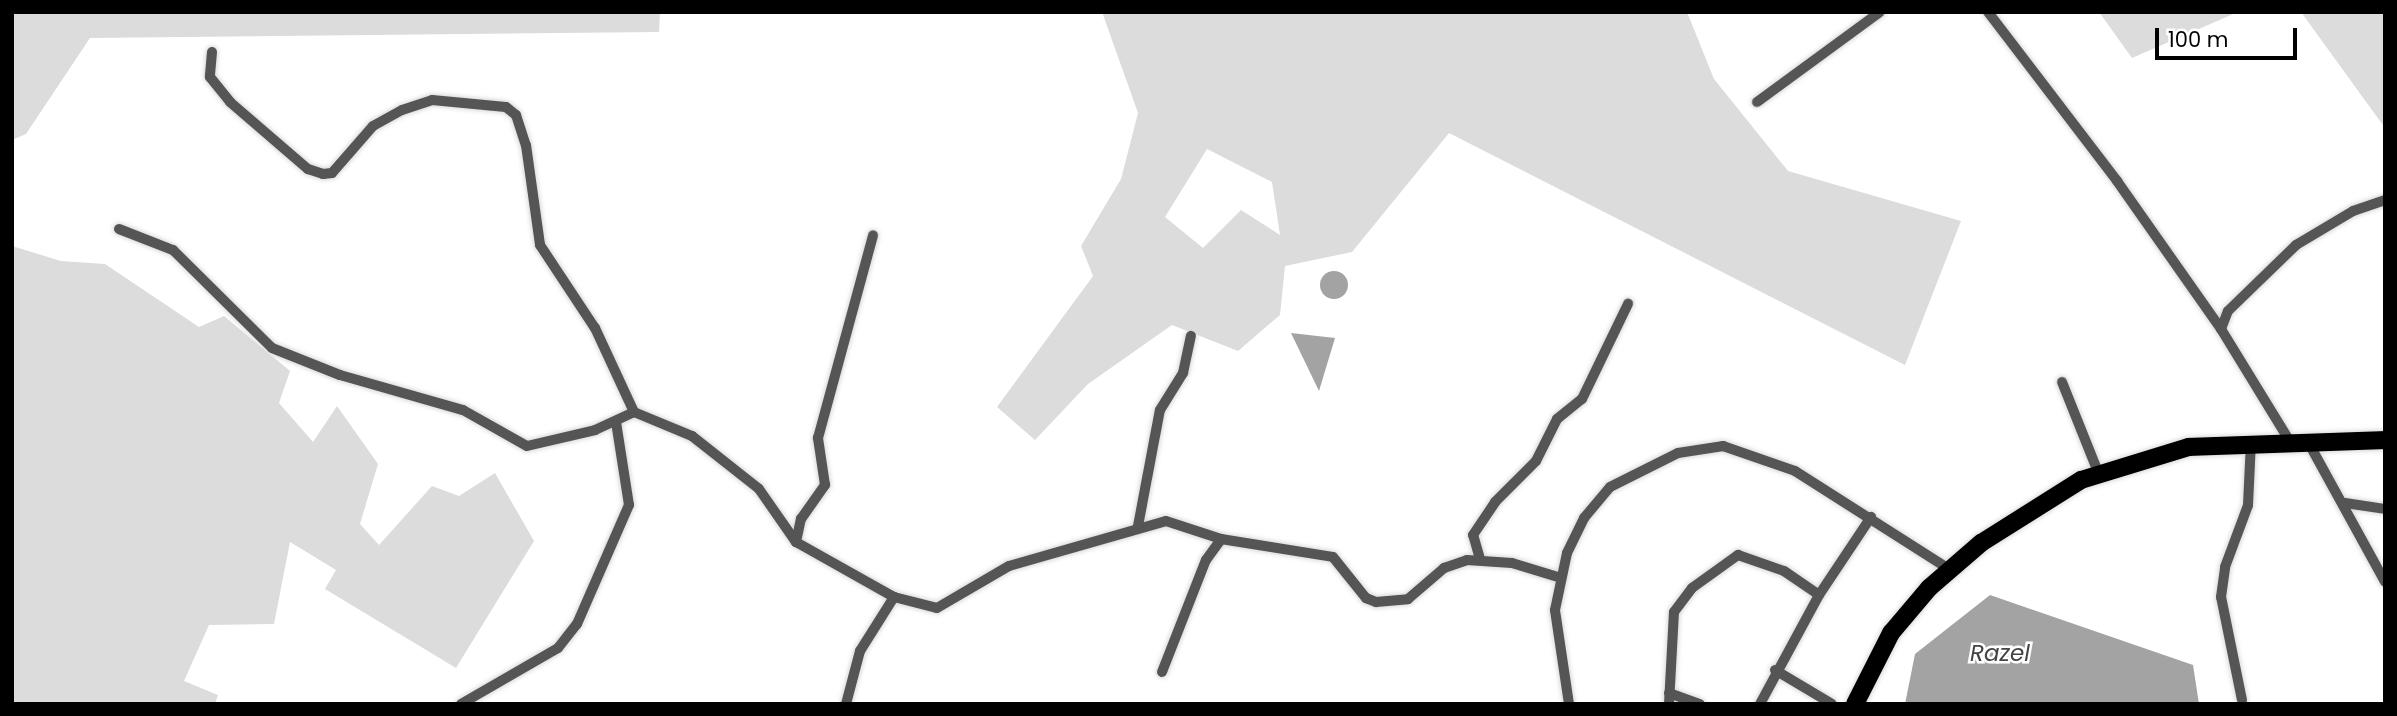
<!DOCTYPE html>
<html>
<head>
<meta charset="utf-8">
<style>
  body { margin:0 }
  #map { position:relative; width:2397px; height:716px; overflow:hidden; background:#fff; font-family:Poppins,sans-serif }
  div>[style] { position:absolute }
  .green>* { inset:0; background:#dcdcdc }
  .water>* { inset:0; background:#a3a3a3 }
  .round { border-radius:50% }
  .roads { filter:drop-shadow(0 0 2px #dbdbdb) drop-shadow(0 0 2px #dbdbdb) }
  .minor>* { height:10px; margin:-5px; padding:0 5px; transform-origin:5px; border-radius:5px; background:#555 }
  .primary>* { height:18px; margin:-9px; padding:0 9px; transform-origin:9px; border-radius:9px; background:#000 }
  span { translate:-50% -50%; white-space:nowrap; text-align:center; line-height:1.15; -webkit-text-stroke:5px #fff; paint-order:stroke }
  .water-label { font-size:23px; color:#444; font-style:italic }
  .frame { position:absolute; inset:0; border:14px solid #000; pointer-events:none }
  .scale { position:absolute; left:2155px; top:28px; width:142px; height:32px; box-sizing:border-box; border:4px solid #000; border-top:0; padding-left:9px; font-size:21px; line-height:24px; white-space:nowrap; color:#000; -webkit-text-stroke:5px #fff; paint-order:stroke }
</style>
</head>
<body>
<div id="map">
  <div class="green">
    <div style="clip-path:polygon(12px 12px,660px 12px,659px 32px,90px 38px,26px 134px,12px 140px)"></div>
    <div style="clip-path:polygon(evenodd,1102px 12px,1687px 12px,1714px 79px,1788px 171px,1961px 221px,1905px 365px,1449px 133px,1352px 252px,1285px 266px,1280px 315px,1238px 351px,1172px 325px,1088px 384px,1035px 440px,997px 407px,1093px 276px,1081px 246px,1121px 179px,1138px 113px,1102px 12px,1207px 149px,1272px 182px,1280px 235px,1241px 210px,1203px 248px,1165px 217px,1207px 149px)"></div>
    <div style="clip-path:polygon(2099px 12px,2238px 12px,2132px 58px)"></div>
    <div style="clip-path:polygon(2301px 12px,2385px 12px,2385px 128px)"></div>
    <div style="clip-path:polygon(12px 246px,61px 261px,105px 264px,199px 327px,224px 316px,290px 371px,279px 403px,313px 442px,337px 406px,378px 464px,360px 524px,379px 545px,432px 486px,459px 496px,495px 473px,534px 541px,456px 668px,325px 589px,336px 570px,290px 542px,274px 624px,209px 625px,184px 681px,218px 695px,215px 704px,12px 704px)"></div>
  </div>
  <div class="water">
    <div class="round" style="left:1320px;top:271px;width:28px;height:28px"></div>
    <div style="clip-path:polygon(1291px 333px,1335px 338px,1319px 391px)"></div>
    <div style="clip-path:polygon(1990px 595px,2193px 665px,2199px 704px,1905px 704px,1915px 654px)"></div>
  </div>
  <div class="roads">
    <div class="minor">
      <div style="left:1988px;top:12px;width:213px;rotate:52.6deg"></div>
      <div style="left:2117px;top:181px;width:181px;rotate:54.9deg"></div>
      <div style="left:2221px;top:329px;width:130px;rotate:58.5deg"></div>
      <div style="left:212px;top:52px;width:25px;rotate:95deg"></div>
      <div style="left:210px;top:77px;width:32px;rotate:51deg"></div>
      <div style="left:230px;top:102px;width:103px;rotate:40.7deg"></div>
      <div style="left:308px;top:169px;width:16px;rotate:18deg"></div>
      <div style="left:323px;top:174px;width:9px;rotate:-6deg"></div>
      <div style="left:332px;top:173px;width:62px;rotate:-48.9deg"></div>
      <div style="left:373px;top:126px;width:33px;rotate:-29deg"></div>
      <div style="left:402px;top:110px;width:32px;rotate:-18deg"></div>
      <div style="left:432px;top:100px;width:74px;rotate:5.4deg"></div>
      <div style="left:506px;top:107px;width:13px;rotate:39deg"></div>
      <div style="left:516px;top:115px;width:32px;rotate:72deg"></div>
      <div style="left:526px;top:145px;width:101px;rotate:82deg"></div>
      <div style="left:540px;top:245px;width:100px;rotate:56.5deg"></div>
      <div style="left:595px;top:328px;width:93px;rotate:65.1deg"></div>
      <div style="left:1757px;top:102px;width:152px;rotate:-36.2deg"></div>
      <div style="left:119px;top:229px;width:58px;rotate:21.3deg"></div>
      <div style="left:173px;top:250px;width:139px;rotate:44.7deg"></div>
      <div style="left:272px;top:348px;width:73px;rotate:21.7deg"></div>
      <div style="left:340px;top:375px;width:128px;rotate:15.9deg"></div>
      <div style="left:463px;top:410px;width:73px;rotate:29.4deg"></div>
      <div style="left:527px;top:446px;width:70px;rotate:-13.2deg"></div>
      <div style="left:595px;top:430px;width:43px;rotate:-24.8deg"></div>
      <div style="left:634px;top:412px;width:63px;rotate:22.5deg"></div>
      <div style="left:692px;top:436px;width:85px;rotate:38.3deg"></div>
      <div style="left:759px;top:489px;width:65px;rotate:55.1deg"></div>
      <div style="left:796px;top:542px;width:112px;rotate:29.3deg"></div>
      <div style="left:894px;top:597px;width:44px;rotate:14.3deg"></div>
      <div style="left:937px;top:608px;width:83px;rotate:-30.3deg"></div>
      <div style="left:1009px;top:566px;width:163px;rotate:-16deg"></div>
      <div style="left:1166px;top:521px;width:58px;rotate:18.1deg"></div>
      <div style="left:1221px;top:539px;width:113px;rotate:9.1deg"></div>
      <div style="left:1333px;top:557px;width:53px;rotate:51.2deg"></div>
      <div style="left:1366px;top:598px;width:11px;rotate:22deg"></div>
      <div style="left:1376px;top:602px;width:32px;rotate:-5deg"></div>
      <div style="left:1408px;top:599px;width:48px;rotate:-40.7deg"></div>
      <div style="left:1444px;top:568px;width:24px;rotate:-19deg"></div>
      <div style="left:1467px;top:560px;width:45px;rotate:3.8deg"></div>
      <div style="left:1512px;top:563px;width:48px;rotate:16.9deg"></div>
      <div style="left:2221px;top:329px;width:19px;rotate:-69deg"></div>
      <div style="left:2228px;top:311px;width:95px;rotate:-44.1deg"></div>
      <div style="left:2296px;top:245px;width:66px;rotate:-30.8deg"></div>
      <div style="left:2353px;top:211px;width:34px;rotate:-19deg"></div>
      <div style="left:2062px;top:382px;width:97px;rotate:68.2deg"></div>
      <div style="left:2307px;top:440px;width:162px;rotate:61.2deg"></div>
      <div style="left:2345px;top:503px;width:40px;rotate:8.5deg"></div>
      <div style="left:1138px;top:526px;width:118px;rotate:-79.3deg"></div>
      <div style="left:1160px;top:410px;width:44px;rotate:-58.1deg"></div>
      <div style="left:1183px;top:373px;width:38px;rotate:-78deg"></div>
      <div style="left:796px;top:542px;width:24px;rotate:-78deg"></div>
      <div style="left:801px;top:519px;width:42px;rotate:-54.8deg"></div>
      <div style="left:825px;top:485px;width:48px;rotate:-98.5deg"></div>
      <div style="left:818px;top:438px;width:210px;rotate:-74.8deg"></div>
      <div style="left:1480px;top:559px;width:25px;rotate:-106deg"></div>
      <div style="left:1473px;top:535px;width:40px;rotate:-56deg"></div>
      <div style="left:1495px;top:502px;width:58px;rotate:-45deg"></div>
      <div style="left:1536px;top:461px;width:47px;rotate:-63.4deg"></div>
      <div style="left:1557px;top:419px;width:32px;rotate:-39deg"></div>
      <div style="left:1582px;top:399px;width:106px;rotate:-64.2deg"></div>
      <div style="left:1775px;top:670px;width:66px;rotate:30.8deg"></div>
      <div style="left:1162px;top:672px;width:120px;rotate:-68.6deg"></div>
      <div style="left:1206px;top:560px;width:26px;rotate:-54deg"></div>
      <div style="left:1669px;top:693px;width:33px;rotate:20deg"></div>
      <div style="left:2242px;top:700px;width:105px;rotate:-101.5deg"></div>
      <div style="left:2221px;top:597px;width:30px;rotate:-82deg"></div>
      <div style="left:2225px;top:567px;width:66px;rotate:-69.6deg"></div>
      <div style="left:2248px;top:505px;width:63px;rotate:-87.3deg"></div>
      <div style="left:461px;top:704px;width:112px;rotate:-30deg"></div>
      <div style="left:558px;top:648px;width:31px;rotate:-52deg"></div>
      <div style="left:577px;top:624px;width:130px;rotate:-66.4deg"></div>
      <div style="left:629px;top:505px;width:84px;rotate:-98.9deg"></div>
      <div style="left:846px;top:704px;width:55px;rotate:-75.2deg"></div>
      <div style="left:860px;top:651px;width:64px;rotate:-57.8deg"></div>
      <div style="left:1569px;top:704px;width:95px;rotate:-98.5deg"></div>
      <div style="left:1555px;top:610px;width:58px;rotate:-78.1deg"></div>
      <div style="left:1567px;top:553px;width:39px;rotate:-64deg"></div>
      <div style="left:1584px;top:518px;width:40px;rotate:-50deg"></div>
      <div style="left:1610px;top:487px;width:76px;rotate:-26.6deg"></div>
      <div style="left:1678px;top:453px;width:46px;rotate:-8.8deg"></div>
      <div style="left:1723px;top:446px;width:76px;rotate:19.1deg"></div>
      <div style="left:1795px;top:471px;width:183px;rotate:32.5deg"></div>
      <div style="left:1669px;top:704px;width:92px;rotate:-86.9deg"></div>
      <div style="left:1674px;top:612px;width:30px;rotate:-53deg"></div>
      <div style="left:1692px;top:588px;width:57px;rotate:-35.7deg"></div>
      <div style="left:1738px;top:555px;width:49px;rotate:19.2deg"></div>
      <div style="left:1784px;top:571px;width:42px;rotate:34.4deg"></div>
      <div style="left:1760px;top:704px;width:124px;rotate:-61.6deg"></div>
      <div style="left:1819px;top:595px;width:94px;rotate:-56.3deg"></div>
    </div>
    <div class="primary">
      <div style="left:1855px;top:704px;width:80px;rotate:-63.1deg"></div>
      <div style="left:1891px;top:633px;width:59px;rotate:-49.8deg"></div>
      <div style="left:1929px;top:588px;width:69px;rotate:-40.9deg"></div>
      <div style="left:1981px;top:543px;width:118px;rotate:-32.2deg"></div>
      <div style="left:2081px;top:480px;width:113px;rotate:-17deg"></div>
      <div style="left:2189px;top:447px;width:196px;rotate:-2deg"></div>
    </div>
  </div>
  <div class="water-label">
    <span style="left:2000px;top:653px">Razel</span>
  </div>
  <div class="frame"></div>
  <div class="scale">100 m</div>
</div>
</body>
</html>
